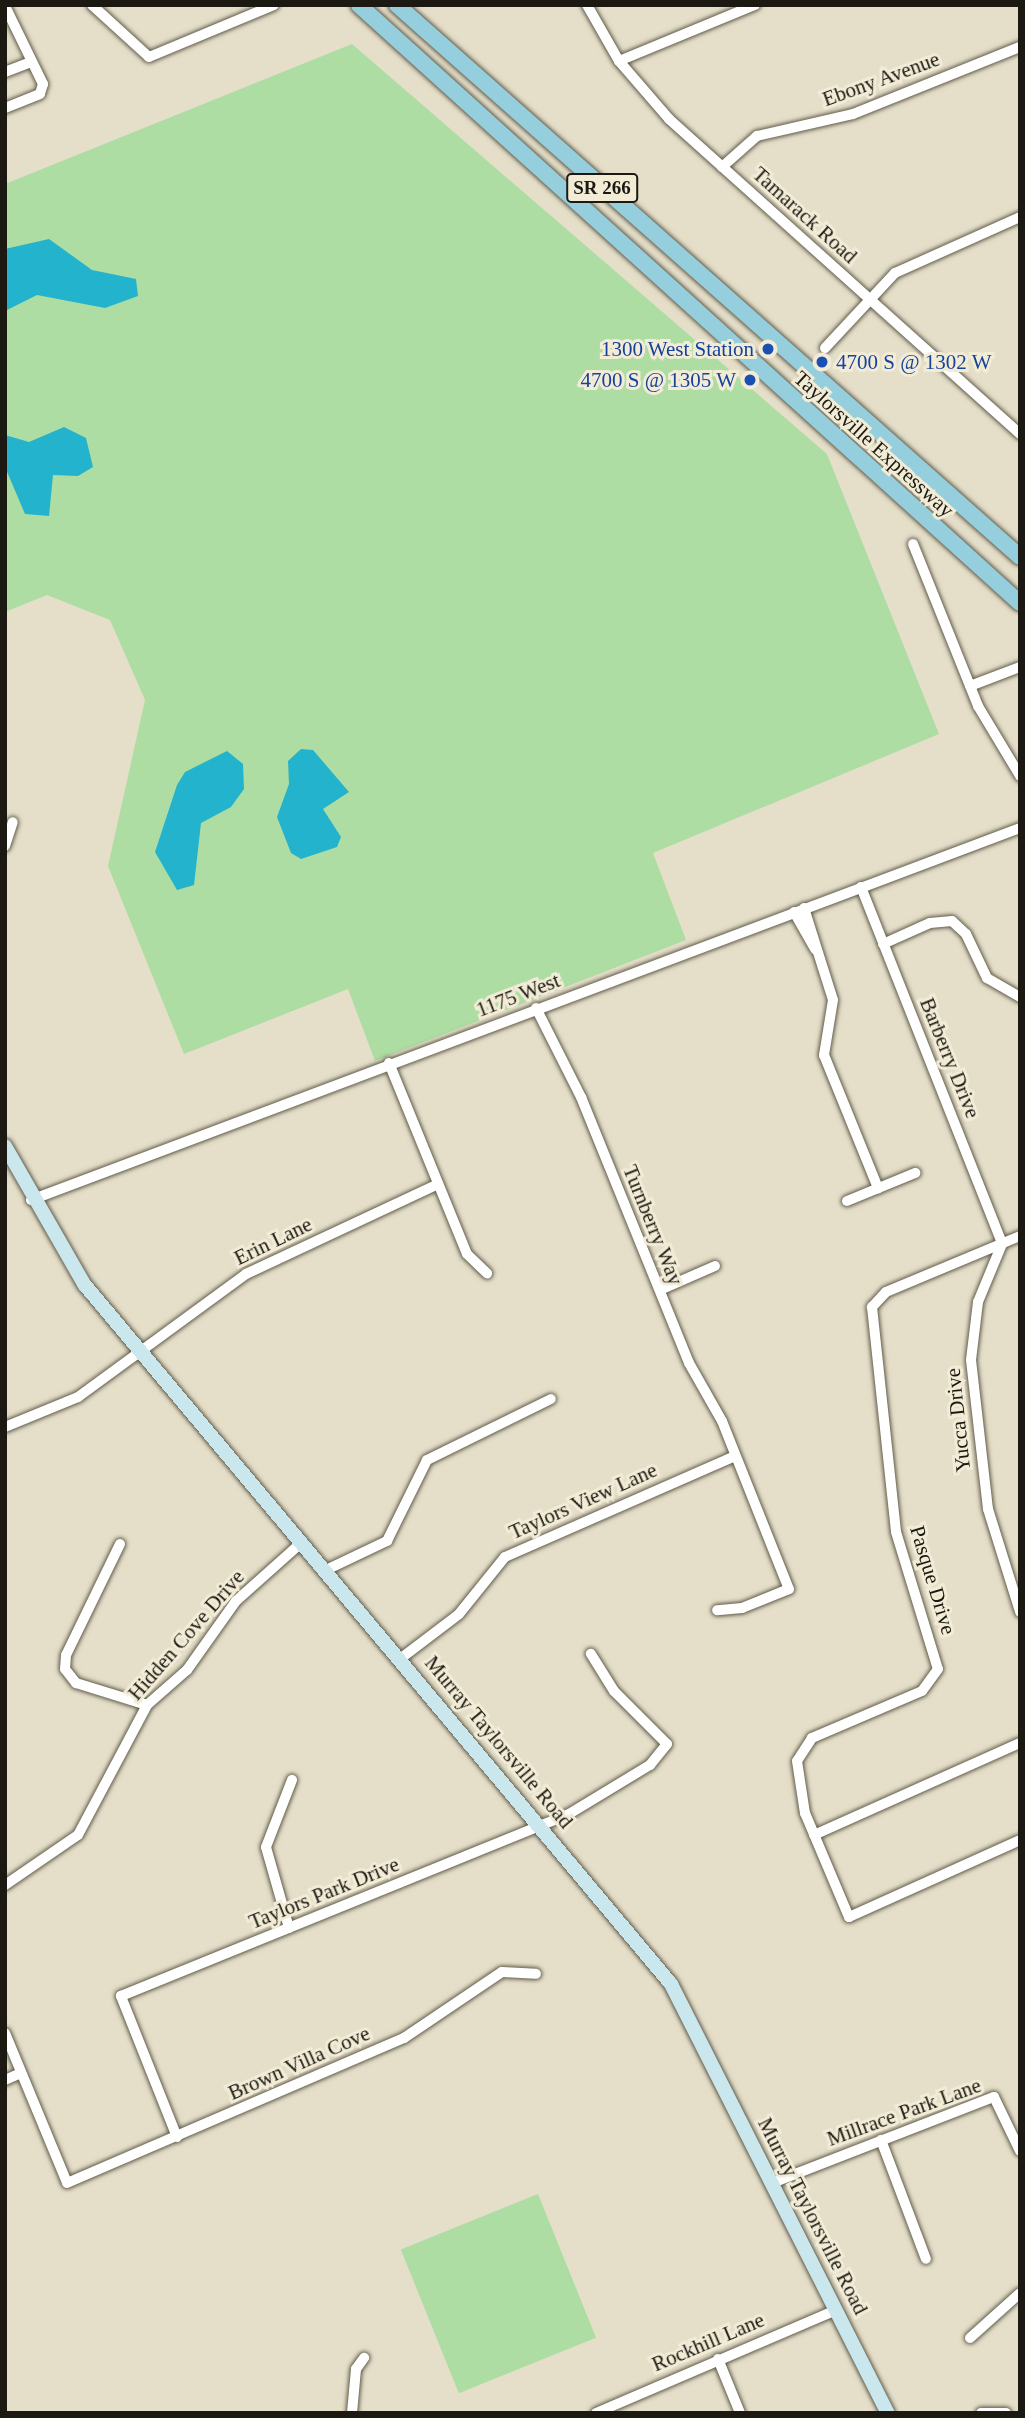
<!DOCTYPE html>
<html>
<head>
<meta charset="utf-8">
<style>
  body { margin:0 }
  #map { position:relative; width:1025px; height:2418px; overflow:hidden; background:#e5dfca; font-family:Georgia,serif }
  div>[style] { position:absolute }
  .green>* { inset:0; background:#addda2; transform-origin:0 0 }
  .water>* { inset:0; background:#23b3cc }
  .roads { filter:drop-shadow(0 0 2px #615c4a) drop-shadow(0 0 2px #615c4a) }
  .street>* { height:10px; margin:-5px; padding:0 5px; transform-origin:5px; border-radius:5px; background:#fff }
  .secondary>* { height:14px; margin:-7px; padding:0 7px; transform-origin:7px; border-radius:7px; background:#cae7ee }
  .primary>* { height:16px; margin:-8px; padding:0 8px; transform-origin:8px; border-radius:8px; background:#95cfde }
  .dots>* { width:19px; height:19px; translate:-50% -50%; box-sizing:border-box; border:4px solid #f2ecd7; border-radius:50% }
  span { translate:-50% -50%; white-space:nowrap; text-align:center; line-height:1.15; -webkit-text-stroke:6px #f2ecd7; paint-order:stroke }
  .shield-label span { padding:2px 5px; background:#f2ecd7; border:2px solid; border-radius:5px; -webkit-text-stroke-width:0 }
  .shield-label { font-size:19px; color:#1b1912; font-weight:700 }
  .street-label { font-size:21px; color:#1b1912 }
  .transit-label { font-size:21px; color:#164399 }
  .right { translate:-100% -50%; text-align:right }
  .left { translate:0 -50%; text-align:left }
  .frame { position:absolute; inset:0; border:7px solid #1b1912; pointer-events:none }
</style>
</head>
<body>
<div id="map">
  <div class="green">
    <div style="clip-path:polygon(352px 44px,827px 454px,939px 734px,653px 853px,686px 940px,375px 1061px,348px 989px,184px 1054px,108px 866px,145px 700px,110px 620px,47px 595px,5px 612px,5px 184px)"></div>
    <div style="left:538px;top:2194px;width:155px;height:148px;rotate:68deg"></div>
  </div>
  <div class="water">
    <div style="clip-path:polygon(49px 239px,92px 270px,136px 279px,138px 296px,105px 308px,37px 295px,5px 311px,5px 249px)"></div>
    <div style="clip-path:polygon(64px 427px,86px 438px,93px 467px,78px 476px,53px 475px,49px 516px,25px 514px,5px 467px,5px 435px,29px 442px)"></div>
    <div style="clip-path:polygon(301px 749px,313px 750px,349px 792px,323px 809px,341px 837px,337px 847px,301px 859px,291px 853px,277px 817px,289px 784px,288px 761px)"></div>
    <div style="clip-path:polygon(227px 751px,243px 764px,244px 789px,231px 807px,201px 823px,194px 885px,177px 890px,155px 852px,177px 785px,185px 772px)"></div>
  </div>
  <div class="roads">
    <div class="street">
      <div style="left:92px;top:5px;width:77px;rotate:42.4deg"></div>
      <div style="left:149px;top:57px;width:135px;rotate:-22.6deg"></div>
      <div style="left:587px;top:5px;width:64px;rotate:60.3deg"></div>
      <div style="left:619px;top:61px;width:77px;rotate:49.2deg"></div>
      <div style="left:669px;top:119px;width:472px;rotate:41.9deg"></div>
      <div style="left:5px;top:6px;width:87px;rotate:64deg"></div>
      <div style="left:43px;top:84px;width:10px;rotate:107deg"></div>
      <div style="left:40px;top:94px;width:38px;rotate:158deg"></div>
      <div style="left:619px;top:61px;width:147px;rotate:-22.4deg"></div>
      <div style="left:5px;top:72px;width:25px;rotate:-21deg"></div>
      <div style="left:722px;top:167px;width:47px;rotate:-41.5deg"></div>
      <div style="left:757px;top:136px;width:98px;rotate:-12.9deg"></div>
      <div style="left:853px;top:114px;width:180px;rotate:-21.9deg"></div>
      <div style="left:825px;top:348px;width:103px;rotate:-47deg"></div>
      <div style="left:895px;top:273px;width:137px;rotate:-24.1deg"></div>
      <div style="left:913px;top:544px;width:175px;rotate:68.1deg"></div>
      <div style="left:978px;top:706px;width:82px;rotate:59deg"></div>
      <div style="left:970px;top:686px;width:53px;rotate:-20.8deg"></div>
      <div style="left:5px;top:846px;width:25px;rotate:-72deg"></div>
      <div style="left:861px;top:887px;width:384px;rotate:68.4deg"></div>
      <div style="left:804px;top:908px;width:96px;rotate:72.5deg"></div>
      <div style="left:833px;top:1000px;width:56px;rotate:99.3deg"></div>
      <div style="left:824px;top:1055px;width:144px;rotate:67.9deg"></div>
      <div style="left:794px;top:912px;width:43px;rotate:60.4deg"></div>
      <div style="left:883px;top:944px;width:51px;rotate:-24.1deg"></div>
      <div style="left:930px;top:923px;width:22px;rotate:-5deg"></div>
      <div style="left:952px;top:921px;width:19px;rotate:43deg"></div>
      <div style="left:966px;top:934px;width:49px;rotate:64.5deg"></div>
      <div style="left:987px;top:978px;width:38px;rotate:30deg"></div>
      <div style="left:536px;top:1008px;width:100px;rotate:63.2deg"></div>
      <div style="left:581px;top:1097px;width:287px;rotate:67.9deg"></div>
      <div style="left:689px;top:1363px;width:67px;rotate:60.4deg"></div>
      <div style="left:722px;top:1421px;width:181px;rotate:68.3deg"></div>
      <div style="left:789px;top:1589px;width:51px;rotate:158deg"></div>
      <div style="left:742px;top:1608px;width:25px;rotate:175deg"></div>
      <div style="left:389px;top:1063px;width:206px;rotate:67.8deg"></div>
      <div style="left:467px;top:1254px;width:28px;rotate:44deg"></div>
      <div style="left:31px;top:1200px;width:1057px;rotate:-20.61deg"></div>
      <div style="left:847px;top:1201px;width:74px;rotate:-22.4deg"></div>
      <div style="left:1020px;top:1236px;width:145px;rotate:157.3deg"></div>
      <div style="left:886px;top:1292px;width:21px;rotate:133deg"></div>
      <div style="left:872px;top:1307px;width:226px;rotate:83.9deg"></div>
      <div style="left:896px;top:1532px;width:143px;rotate:73deg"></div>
      <div style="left:938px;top:1669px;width:27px;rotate:126deg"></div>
      <div style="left:922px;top:1691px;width:120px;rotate:156.9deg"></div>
      <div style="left:812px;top:1738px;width:27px;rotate:123deg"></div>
      <div style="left:797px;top:1761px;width:53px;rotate:81.3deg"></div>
      <div style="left:805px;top:1813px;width:113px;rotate:67.1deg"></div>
      <div style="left:849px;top:1917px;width:188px;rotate:-24.2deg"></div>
      <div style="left:1002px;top:1244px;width:63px;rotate:112.5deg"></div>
      <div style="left:978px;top:1302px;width:58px;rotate:96.9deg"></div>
      <div style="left:971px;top:1360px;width:150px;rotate:83.5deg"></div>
      <div style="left:988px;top:1509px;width:108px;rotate:72.7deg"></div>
      <div style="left:660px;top:1290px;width:60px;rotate:-23.6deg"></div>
      <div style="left:5px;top:1427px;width:79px;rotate:-22.3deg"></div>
      <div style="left:78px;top:1397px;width:208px;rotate:-36.2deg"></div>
      <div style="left:246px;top:1274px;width:212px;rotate:-25.1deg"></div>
      <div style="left:120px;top:1544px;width:123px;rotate:115.9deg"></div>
      <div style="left:66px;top:1655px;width:14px;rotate:94deg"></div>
      <div style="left:65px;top:1669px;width:18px;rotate:52deg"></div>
      <div style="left:76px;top:1683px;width:74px;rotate:17.2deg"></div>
      <div style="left:326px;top:1570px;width:68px;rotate:-25.4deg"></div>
      <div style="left:387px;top:1541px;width:90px;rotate:-63.7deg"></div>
      <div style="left:427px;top:1460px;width:138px;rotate:-26.2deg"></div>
      <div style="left:400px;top:1659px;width:74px;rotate:-37.3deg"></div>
      <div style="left:459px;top:1614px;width:73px;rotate:-51.1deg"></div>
      <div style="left:505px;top:1557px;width:251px;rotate:-23.7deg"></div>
      <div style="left:814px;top:1835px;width:226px;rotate:-24.1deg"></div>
      <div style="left:5px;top:1885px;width:88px;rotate:-34.4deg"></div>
      <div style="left:78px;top:1835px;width:147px;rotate:-62deg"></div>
      <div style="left:147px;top:1705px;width:53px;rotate:-41.2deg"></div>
      <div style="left:187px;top:1670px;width:85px;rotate:-54.6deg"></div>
      <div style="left:236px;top:1601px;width:89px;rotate:-41.8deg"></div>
      <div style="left:289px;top:1928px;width:84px;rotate:-105.9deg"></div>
      <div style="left:266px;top:1847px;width:72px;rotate:-68.8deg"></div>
      <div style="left:5px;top:2033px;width:162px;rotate:67.5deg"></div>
      <div style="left:67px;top:2183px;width:367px;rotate:-23.3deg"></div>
      <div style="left:404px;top:2038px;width:118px;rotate:-34deg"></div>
      <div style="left:502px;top:1972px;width:34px;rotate:3deg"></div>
      <div style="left:5px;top:2080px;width:17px;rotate:-24deg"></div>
      <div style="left:177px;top:2137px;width:152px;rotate:-111.7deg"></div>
      <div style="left:121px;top:1996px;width:484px;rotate:-22.1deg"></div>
      <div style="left:569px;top:1814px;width:95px;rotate:-31.2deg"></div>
      <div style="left:650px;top:1765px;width:27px;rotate:-51deg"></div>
      <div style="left:667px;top:1744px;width:75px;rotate:-135deg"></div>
      <div style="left:614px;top:1691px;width:44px;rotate:-121.9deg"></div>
      <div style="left:881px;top:2140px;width:127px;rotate:69.3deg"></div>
      <div style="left:772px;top:2183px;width:238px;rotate:-21.2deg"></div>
      <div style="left:994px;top:2097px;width:60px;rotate:64.3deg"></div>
      <div style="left:970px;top:2338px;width:67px;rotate:-42deg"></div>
      <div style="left:718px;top:2359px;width:58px;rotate:67.8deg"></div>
      <div style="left:352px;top:2413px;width:44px;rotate:-84.8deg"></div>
      <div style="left:356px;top:2369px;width:14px;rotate:-54deg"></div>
      <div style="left:596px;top:2413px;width:261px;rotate:-23.2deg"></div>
      <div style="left:981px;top:2413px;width:25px"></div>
    </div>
    <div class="secondary">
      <div style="left:5px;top:1146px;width:159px;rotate:60.2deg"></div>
      <div style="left:84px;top:1284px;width:914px;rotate:50.02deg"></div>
      <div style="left:671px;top:1984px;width:481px;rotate:63.2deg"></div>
    </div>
    <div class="primary">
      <div style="left:359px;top:5px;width:891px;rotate:42.14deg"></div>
      <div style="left:397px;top:5px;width:832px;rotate:41.54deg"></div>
    </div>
  </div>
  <div class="dots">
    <div style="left:768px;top:349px;background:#1a4fb4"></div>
    <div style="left:822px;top:362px;background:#1a4fb4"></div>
    <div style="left:750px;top:380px;background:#1a4fb4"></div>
  </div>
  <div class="shield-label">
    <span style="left:602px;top:188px">SR 266</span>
  </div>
  <div class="street-label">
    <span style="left:881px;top:79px;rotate:-20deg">Ebony Avenue</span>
    <span style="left:805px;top:215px;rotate:42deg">Tamarack Road</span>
    <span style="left:874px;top:444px;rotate:42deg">Taylorsville Expressway</span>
    <span style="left:518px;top:995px;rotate:-21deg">1175 West</span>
    <span style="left:950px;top:1058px;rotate:68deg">Barberry Drive</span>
    <span style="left:653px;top:1225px;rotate:68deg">Turnberry Way</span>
    <span style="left:273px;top:1241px;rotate:-26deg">Erin Lane</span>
    <span style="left:958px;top:1420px;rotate:-96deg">Yucca Drive</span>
    <span style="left:583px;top:1501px;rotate:-24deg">Taylors View Lane</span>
    <span style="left:933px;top:1580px;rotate:73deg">Pasque Drive</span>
    <span style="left:186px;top:1635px;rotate:-49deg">Hidden Cove Drive</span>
    <span style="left:499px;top:1742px;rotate:50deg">Murray Taylorsville Road</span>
    <span style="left:324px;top:1893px;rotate:-22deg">Taylors Park Drive</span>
    <span style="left:299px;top:2063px;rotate:-24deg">Brown Villa Cove</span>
    <span style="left:904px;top:2112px;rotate:-20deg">Millrace Park Lane</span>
    <span style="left:813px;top:2216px;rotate:63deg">Murray Taylorsville Road</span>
    <span style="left:708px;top:2342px;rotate:-23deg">Rockhill Lane</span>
  </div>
  <div class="transit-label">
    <span class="right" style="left:754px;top:349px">1300 West Station</span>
    <span class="left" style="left:836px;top:362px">4700 S @ 1302 W</span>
    <span class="right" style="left:736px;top:380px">4700 S @ 1305 W</span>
  </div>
  <div class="frame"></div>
</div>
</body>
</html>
